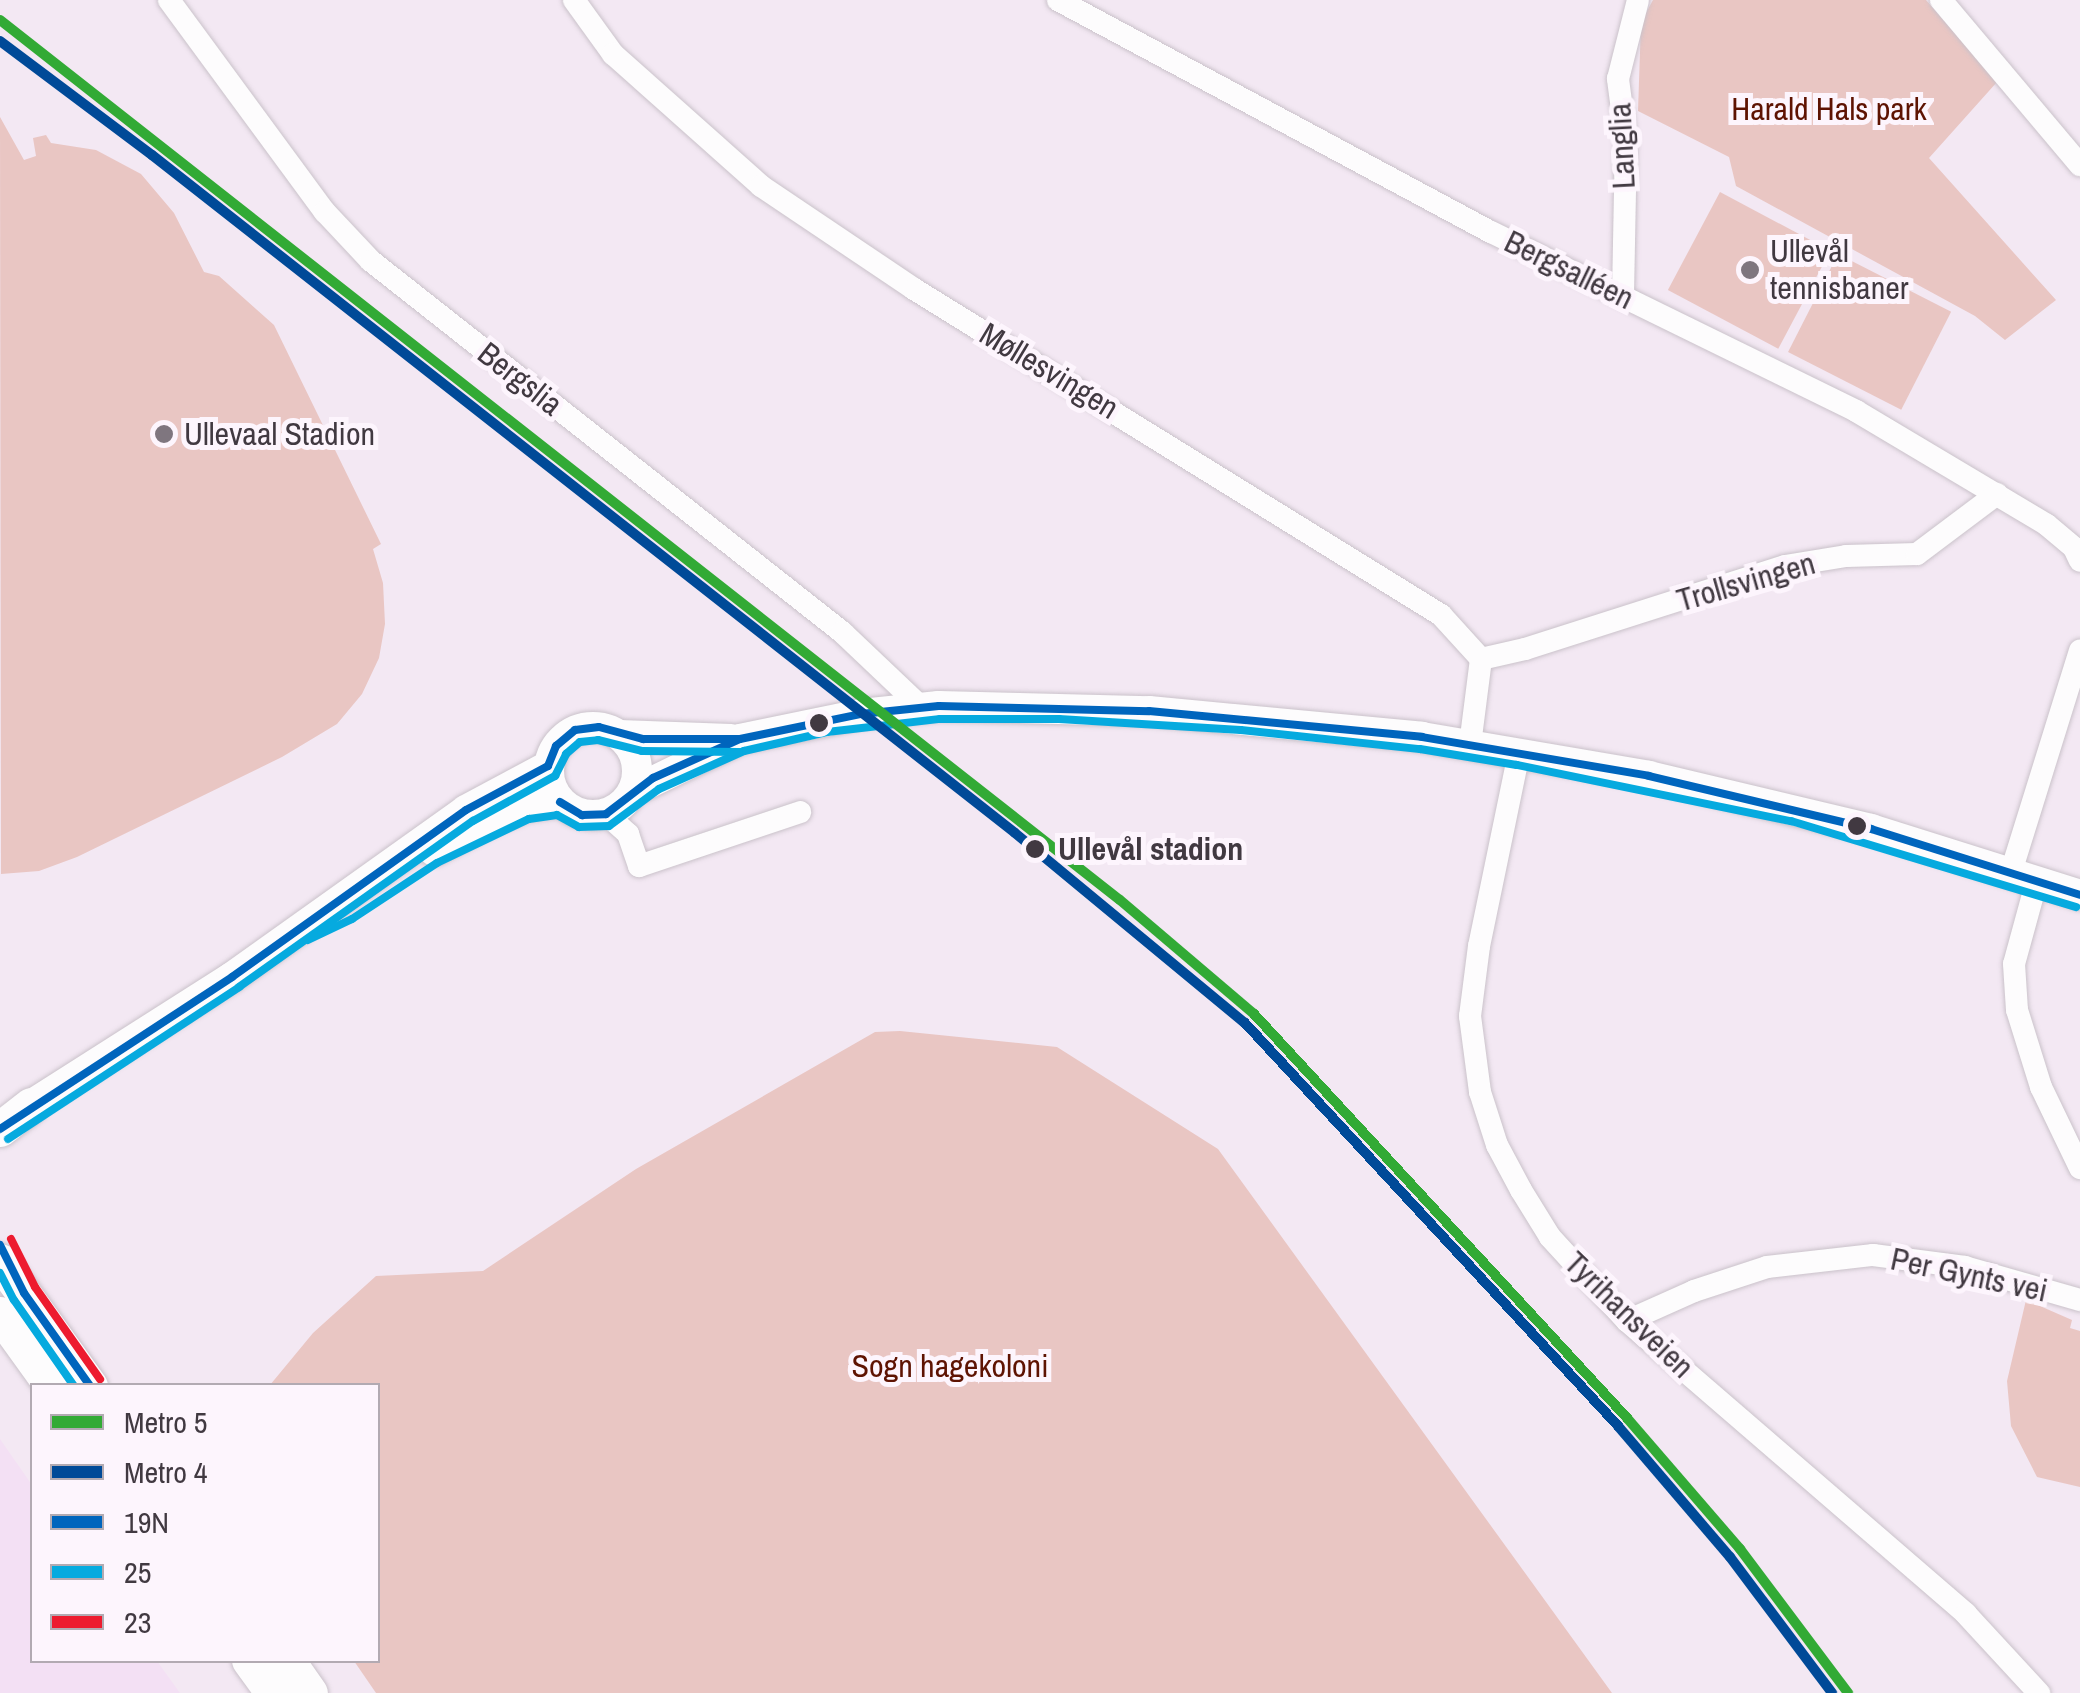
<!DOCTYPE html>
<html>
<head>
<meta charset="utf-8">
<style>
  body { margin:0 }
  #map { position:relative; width:2080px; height:1693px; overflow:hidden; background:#f3e8f3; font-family:"Archivo Narrow",sans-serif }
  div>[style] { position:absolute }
  .built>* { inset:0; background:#f3e0f4 }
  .green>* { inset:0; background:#e9c6c3; transform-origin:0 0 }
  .roads { filter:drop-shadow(0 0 2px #cac2ca) drop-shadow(0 0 2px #cac2ca) }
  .minor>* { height:22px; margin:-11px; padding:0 11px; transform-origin:11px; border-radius:11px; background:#fdfcfd }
  .secondary>* { height:30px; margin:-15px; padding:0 15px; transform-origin:15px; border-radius:15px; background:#fdfcfd }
  .secondary>.ring { margin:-15px; padding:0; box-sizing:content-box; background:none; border:30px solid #fdfcfd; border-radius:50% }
  .trunk>* { height:35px; margin:-17.5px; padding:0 17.5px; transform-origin:17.5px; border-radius:17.5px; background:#fdfcfd }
  .bus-1>* { height:8px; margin:-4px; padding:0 4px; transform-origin:4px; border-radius:4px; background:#0065bd }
  .bus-2>* { height:8px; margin:-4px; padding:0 4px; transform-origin:4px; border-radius:4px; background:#06aadf }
  .bus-3>* { height:8px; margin:-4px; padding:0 4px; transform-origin:4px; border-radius:4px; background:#ed1b2f }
  .metro-1>* { height:10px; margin:-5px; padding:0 5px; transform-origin:5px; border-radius:5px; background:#32aa35 }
  .metro-2>* { height:10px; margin:-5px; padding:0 5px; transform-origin:5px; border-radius:5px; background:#004a98 }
  .dots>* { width:28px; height:28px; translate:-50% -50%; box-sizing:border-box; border:5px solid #fdf5fd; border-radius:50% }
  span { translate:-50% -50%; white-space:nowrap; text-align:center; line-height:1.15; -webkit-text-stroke:10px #fdf5fd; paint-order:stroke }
  .park-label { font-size:32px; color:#5e1302 }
  .street-label { font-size:32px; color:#413941 }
  .poi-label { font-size:32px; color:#413941 }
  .left { translate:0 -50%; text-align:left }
  .stop-label { font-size:32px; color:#413941; font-weight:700 }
  .legend { position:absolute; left:30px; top:1383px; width:350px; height:280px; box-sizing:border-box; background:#fdf5fd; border:2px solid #b2aab2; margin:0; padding:12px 18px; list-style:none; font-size:30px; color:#413941 }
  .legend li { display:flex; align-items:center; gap:20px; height:50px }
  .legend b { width:50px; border:2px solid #b2aab2 }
</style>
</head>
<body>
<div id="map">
  <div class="built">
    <div style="clip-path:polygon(0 1439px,32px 1485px,32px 1660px,157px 1661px,180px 1693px,0 1693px)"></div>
  </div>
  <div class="green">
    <div style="clip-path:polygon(1653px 0,1926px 0,1997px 82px,1929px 158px,2056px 300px,2005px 340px,1975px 316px,1736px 186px,1729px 157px,1638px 111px,1641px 22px)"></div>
    <div style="clip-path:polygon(0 117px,24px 160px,36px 156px,33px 138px,46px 135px,51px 143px,96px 150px,141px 174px,174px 213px,204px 272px,219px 276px,274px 325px,381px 544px,373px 549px,383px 583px,385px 624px,379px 658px,362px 694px,337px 724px,282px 757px,77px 857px,39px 871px,1px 874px)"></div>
    <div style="left:1720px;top:192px;width:125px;height:111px;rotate:28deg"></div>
    <div style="left:1838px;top:254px;width:127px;height:110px;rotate:27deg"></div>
    <div style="clip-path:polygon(900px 1031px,1057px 1047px,1218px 1149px,1612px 1693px,376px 1693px,354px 1661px,378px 1660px,378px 1386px,270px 1385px,313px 1333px,376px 1276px,483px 1271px,636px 1169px,875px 1032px)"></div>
    <div style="clip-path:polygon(2026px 1300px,2072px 1320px,2070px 1328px,2080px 1331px,2080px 1487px,2037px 1477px,2011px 1426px,2007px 1381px)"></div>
  </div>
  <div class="roads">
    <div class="minor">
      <div style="left:169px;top:0;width:263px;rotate:53.7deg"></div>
      <div style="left:325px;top:212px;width:67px;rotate:46.8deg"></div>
      <div style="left:371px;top:261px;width:600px;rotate:38.23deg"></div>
      <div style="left:842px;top:632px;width:110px;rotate:43.5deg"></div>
      <div style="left:574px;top:0;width:67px;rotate:54.2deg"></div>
      <div style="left:613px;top:54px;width:198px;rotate:41.7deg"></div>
      <div style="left:761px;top:186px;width:184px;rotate:33.9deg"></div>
      <div style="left:914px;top:289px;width:620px;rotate:31.74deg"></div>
      <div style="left:1441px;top:615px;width:59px;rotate:47.7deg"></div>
      <div style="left:1481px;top:659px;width:87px;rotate:97.3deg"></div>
      <div style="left:1058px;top:0;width:491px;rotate:28.2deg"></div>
      <div style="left:1491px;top:232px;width:407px;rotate:26.1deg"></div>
      <div style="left:1856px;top:411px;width:222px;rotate:30.8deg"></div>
      <div style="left:2047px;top:525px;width:35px;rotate:40deg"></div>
      <div style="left:2074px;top:548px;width:14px;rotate:65deg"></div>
      <div style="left:1941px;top:0;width:216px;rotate:49.9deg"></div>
      <div style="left:1623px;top:295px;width:155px;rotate:-88.9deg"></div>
      <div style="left:1626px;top:140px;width:62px;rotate:-97.5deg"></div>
      <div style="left:1618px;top:79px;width:81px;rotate:-75.8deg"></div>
      <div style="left:1481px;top:659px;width:45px;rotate:-12.8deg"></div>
      <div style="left:1525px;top:649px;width:273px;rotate:-17.7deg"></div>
      <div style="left:1785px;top:566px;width:62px;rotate:-9.3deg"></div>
      <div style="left:1846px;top:556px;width:71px;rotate:-1.6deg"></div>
      <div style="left:1917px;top:554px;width:100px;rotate:-36.9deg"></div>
      <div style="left:1519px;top:753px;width:197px;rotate:101.7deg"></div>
      <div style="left:1479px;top:946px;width:71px;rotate:97.3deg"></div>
      <div style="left:1470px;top:1016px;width:77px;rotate:82.5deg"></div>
      <div style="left:1480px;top:1092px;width:56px;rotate:72.2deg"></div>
      <div style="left:1497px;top:1145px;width:51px;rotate:61.9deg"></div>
      <div style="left:1521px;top:1190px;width:55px;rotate:58.3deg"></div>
      <div style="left:1550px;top:1237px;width:114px;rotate:47.5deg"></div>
      <div style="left:1627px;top:1321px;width:448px;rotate:40.8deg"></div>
      <div style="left:1966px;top:1614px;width:108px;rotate:47.3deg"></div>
      <div style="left:606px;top:814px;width:30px;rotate:42deg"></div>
      <div style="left:628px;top:834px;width:34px;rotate:71deg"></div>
      <div style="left:639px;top:866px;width:170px;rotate:-18.5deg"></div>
      <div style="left:2011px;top:872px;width:232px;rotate:-72.7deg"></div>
      <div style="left:2037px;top:880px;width:87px;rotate:105.3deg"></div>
      <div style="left:2014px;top:964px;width:46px;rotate:86.3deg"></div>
      <div style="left:2017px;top:1010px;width:81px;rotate:72.7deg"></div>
      <div style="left:2041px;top:1087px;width:90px;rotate:64.3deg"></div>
      <div style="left:1627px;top:1321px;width:73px;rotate:-24.1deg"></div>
      <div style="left:1694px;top:1291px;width:77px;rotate:-18.2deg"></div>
      <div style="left:1767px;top:1267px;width:107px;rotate:-6.5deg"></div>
      <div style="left:1873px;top:1255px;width:93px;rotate:7.4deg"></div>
      <div style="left:1965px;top:1267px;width:120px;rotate:16deg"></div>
    </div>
    <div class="secondary">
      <div class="ring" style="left:549px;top:727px;width:58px;height:58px"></div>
      <div style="left:619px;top:735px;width:112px;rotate:2deg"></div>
      <div style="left:633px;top:791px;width:119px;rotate:-25.9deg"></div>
      <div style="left:740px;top:739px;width:124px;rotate:-11.7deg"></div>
      <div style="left:861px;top:714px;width:78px;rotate:-5.9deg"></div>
      <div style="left:939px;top:706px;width:210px;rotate:1.4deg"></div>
      <div style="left:1149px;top:711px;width:274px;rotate:5.4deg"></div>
      <div style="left:1422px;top:737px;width:230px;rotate:9.7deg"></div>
      <div style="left:1649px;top:776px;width:228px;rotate:13.4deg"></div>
      <div style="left:1871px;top:829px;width:219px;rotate:17.5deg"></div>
      <div style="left:434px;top:851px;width:67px;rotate:-27.7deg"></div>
      <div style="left:493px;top:820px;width:35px;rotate:-22deg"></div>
      <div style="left:525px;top:807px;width:35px;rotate:-8deg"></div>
      <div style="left:31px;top:1105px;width:238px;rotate:-32.5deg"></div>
      <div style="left:232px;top:977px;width:287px;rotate:-35.5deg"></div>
      <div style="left:466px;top:810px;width:93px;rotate:-28.2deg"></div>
    </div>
    <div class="trunk">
      <div style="left:0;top:1129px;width:39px;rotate:-38deg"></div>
      <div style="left:0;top:1261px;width:154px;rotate:54.2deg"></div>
      <div style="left:0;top:1314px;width:89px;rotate:54.2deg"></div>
      <div style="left:249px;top:1660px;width:41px;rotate:54deg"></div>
      <div style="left:287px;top:1660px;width:40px;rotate:55.1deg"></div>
    </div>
  </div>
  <div class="bus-1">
    <div style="left:560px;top:802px;width:26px;rotate:31deg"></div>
    <div style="left:582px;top:815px;width:24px;rotate:-2deg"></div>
    <div style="left:606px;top:814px;width:59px;rotate:-37.5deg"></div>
    <div style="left:653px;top:778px;width:95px;rotate:-24.1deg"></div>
    <div style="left:740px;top:739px;width:124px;rotate:-11.7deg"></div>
    <div style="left:861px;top:714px;width:78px;rotate:-5.9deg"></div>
    <div style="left:939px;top:706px;width:210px;rotate:1.4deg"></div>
    <div style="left:1149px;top:711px;width:274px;rotate:5.4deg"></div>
    <div style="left:1422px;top:737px;width:230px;rotate:9.7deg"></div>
    <div style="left:1649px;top:776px;width:228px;rotate:13.4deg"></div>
    <div style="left:1871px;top:829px;width:219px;rotate:17.5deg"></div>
    <div style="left:0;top:1129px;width:277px;rotate:-33.2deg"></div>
    <div style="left:232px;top:977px;width:287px;rotate:-35.5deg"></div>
    <div style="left:466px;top:810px;width:93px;rotate:-28.2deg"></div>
    <div style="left:548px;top:766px;width:22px;rotate:-68deg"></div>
    <div style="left:556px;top:746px;width:25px;rotate:-40deg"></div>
    <div style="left:575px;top:730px;width:24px;rotate:-7deg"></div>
    <div style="left:599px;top:727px;width:46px;rotate:15.3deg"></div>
    <div style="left:643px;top:739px;width:96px"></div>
    <div style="left:0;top:1245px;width:54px;rotate:63.4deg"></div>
    <div style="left:24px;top:1293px;width:114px;rotate:54.6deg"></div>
  </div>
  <div class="bus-2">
    <div style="left:308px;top:940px;width:49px;rotate:-25.5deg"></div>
    <div style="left:352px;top:919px;width:102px;rotate:-33.4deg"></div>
    <div style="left:437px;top:863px;width:102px;rotate:-25.6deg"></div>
    <div style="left:529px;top:819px;width:28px;rotate:-8deg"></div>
    <div style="left:557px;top:815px;width:25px;rotate:29deg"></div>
    <div style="left:579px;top:827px;width:30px;rotate:-2deg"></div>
    <div style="left:609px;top:826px;width:62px;rotate:-36.5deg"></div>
    <div style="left:659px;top:789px;width:93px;rotate:-24.1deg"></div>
    <div style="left:744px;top:751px;width:85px;rotate:-12.9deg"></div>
    <div style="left:827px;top:732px;width:114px;rotate:-6.6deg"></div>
    <div style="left:940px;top:719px;width:119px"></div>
    <div style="left:1059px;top:719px;width:182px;rotate:3.5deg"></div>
    <div style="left:1241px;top:730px;width:180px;rotate:6.1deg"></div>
    <div style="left:1420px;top:749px;width:98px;rotate:9.4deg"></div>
    <div style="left:1517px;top:765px;width:280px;rotate:11.6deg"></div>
    <div style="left:1791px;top:821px;width:298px;rotate:16.8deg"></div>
    <div style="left:8px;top:1139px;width:277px;rotate:-33.3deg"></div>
    <div style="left:239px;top:987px;width:287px;rotate:-35.4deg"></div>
    <div style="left:473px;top:821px;width:94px;rotate:-28.8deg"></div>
    <div style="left:555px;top:776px;width:25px;rotate:-63deg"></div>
    <div style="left:566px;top:754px;width:18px;rotate:-41deg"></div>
    <div style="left:580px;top:742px;width:18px;rotate:-6deg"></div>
    <div style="left:598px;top:740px;width:45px;rotate:14deg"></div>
    <div style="left:642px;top:751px;width:97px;rotate:0.6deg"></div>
    <div style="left:0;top:1273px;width:30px;rotate:63deg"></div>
    <div style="left:14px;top:1300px;width:105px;rotate:55.1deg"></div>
  </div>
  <div class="bus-3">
    <div style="left:11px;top:1239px;width:54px;rotate:63.4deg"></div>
    <div style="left:35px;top:1287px;width:113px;rotate:54.8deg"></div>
  </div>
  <div class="metro-1">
    <div style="left:0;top:20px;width:1424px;rotate:38.16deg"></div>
    <div style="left:1120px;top:900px;width:176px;rotate:40.4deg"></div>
    <div style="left:1254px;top:1014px;width:550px;rotate:47.28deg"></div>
    <div style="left:1627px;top:1418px;width:173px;rotate:49.2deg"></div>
    <div style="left:1740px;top:1549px;width:180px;rotate:53.1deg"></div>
  </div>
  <div class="metro-2">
    <div style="left:0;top:41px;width:190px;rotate:36.9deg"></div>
    <div style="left:152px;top:155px;width:1097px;rotate:38.15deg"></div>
    <div style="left:1015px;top:833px;width:298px;rotate:39.6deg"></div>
    <div style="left:1245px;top:1023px;width:549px;rotate:47.21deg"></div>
    <div style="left:1618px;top:1426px;width:172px;rotate:49.5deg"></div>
    <div style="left:1730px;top:1557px;width:170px;rotate:53.1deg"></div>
  </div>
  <div class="dots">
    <div style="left:1750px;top:270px;background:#7f767f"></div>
    <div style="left:164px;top:434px;background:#7f767f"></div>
    <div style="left:819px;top:723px;background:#413941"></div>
    <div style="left:1857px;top:826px;background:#413941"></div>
    <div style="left:1035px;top:849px;background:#413941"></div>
  </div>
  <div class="park-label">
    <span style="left:1829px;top:109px">Harald Hals park</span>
    <span style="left:950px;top:1366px">Sogn hagekoloni</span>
  </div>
  <div class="street-label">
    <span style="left:1622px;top:146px;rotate:-93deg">Langlia</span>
    <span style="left:1569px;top:270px;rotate:26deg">Bergsalléen</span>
    <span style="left:1049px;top:371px;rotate:31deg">Møllesvingen</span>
    <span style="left:520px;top:379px;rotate:38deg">Bergslia</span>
    <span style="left:1746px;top:582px;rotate:-16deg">Trollsvingen</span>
    <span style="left:1969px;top:1275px;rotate:12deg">Per Gynts vei</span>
    <span style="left:1629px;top:1315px;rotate:44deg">Tyrihansveien</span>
  </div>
  <div class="poi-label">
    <span class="left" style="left:1770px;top:270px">Ullevål<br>tennisbaner</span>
    <span class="left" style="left:184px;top:434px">Ullevaal Stadion</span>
  </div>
  <div class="stop-label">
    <span class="left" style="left:1058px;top:849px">Ullevål stadion</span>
  </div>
  <ul class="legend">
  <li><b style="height:12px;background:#32aa35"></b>Metro 5</li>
  <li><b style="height:12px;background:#004a98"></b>Metro 4</li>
  <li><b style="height:12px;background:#0065bd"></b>19N</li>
  <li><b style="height:12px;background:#06aadf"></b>25</li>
  <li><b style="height:12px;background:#ed1b2f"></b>23</li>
  </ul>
</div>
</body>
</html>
